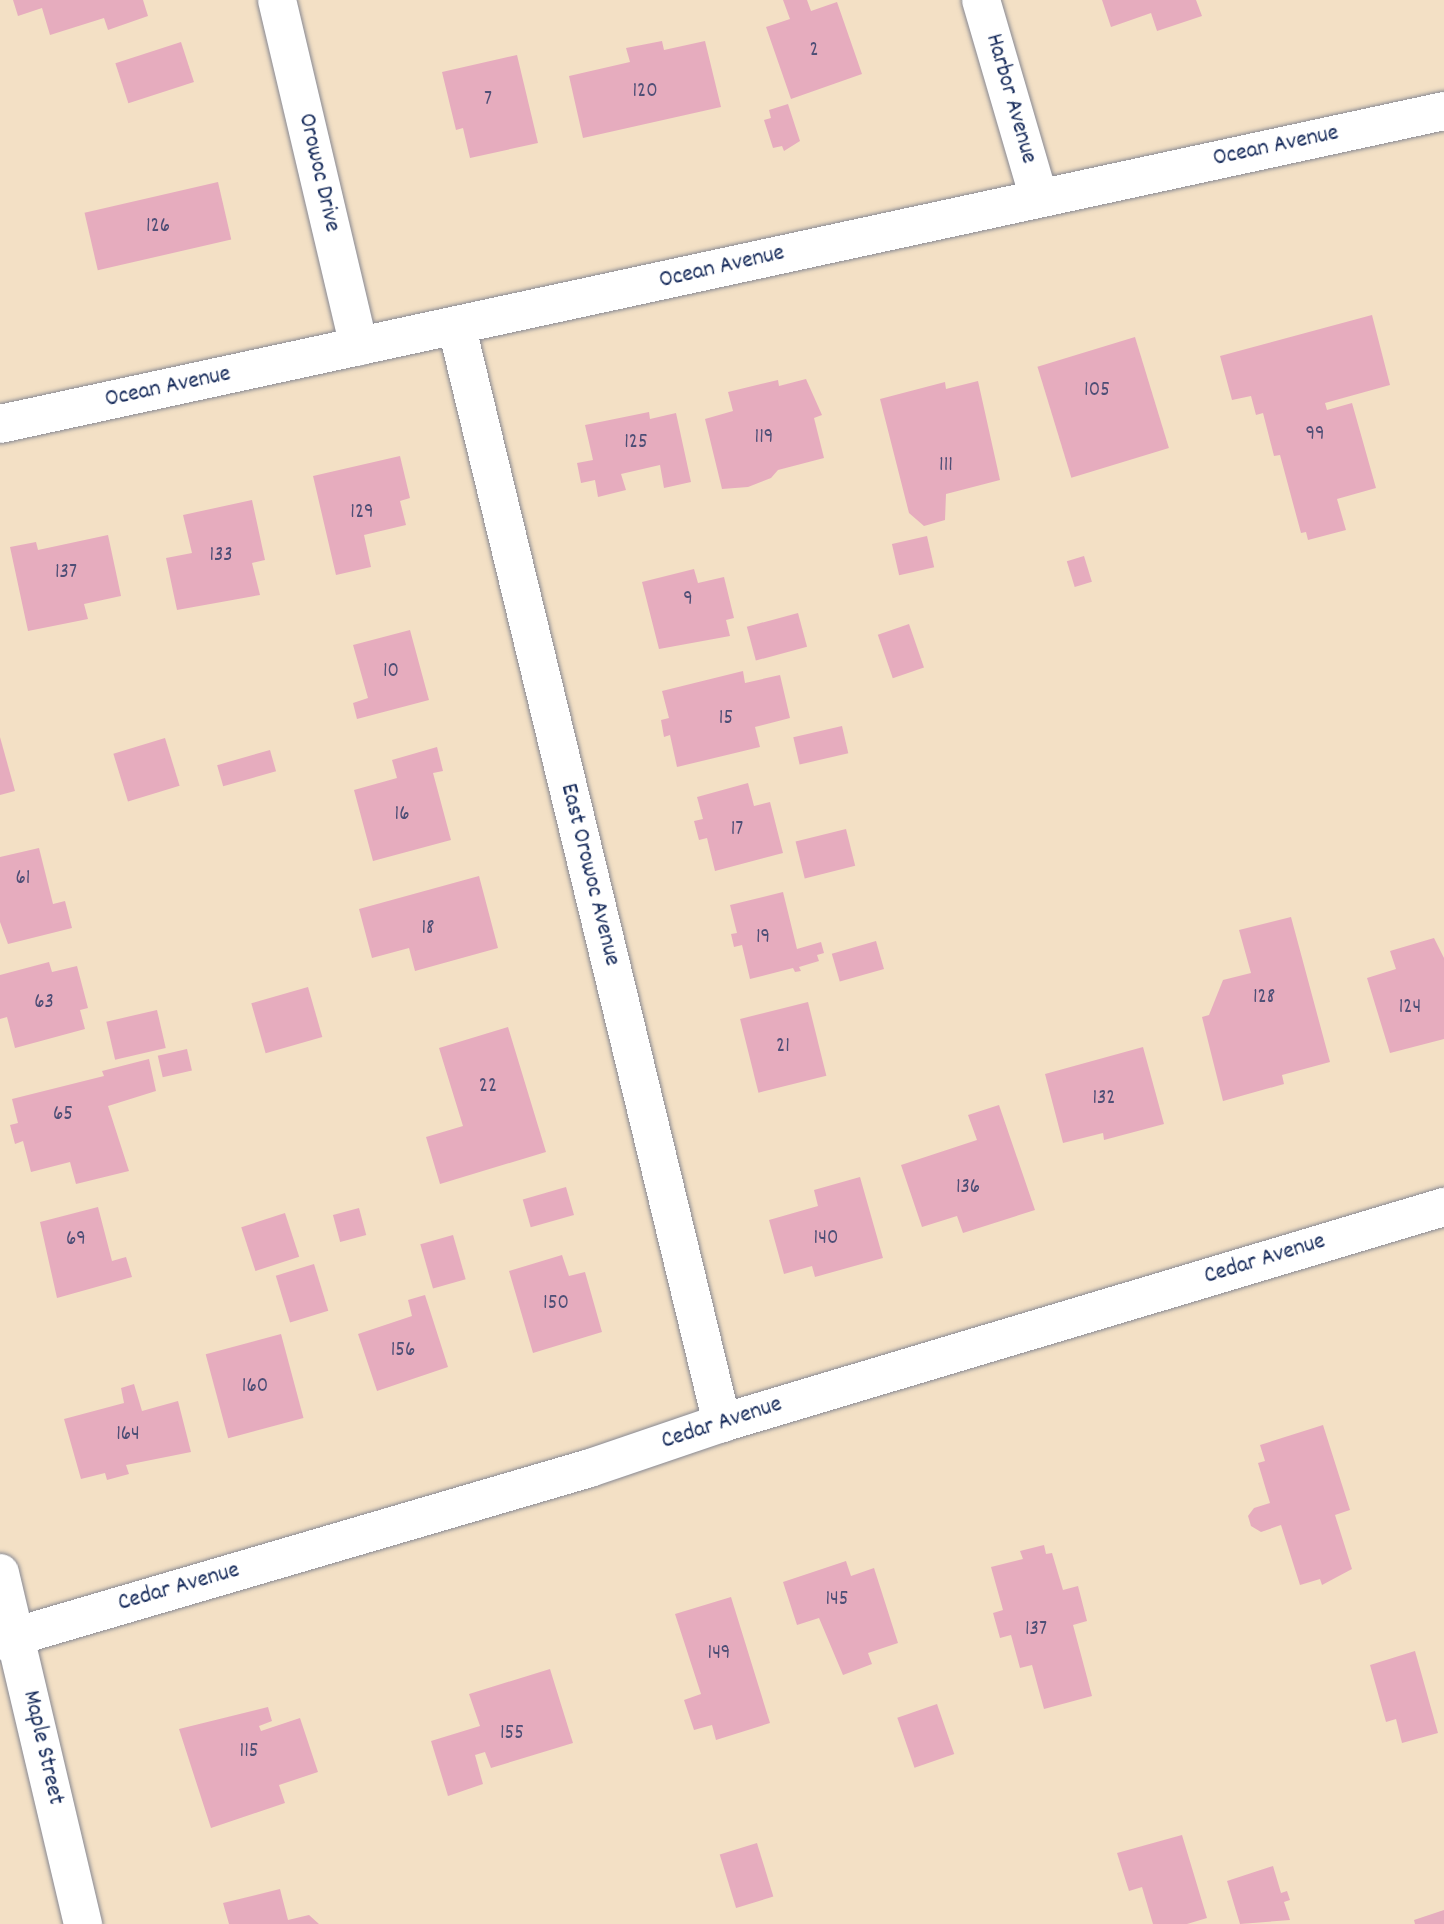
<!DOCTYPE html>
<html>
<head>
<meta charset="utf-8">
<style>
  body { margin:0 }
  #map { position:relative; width:1444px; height:1924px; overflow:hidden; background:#f3e0c5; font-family:Dekko,sans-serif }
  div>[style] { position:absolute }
  .building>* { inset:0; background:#e6acbe; transform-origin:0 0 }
  .roads { filter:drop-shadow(0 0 2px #878892) drop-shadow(0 0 2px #878892) }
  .minor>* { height:38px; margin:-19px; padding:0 19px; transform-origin:19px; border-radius:19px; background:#fff }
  span { translate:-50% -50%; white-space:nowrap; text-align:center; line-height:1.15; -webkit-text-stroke:6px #fff; paint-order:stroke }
  .number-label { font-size:21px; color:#4e4e76 }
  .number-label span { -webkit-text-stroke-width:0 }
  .street-label { font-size:24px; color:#1b2f5e }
</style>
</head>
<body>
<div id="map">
  <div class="building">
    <div style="clip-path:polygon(13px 0,143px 0,148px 16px,108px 30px,104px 18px,50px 35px,42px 8px,18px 16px)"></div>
    <div style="clip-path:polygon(783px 0,807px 0,811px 11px,837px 2px,862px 74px,791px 99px,766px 27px,790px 19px)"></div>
    <div style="clip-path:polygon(1102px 0,1196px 0,1202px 16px,1157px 31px,1151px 13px,1111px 27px)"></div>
    <div style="clip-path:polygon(662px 41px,664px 50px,705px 41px,721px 107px,583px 138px,569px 76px,630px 62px,626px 48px)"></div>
    <div style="left:181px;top:42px;width:42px;height:69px;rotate:72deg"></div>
    <div style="clip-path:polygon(517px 55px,538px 143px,470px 158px,463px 128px,456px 130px,442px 72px)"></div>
    <div style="clip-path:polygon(788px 104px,800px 141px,784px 151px,782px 146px,773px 148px,764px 120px,771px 118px,769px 110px)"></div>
    <div style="left:218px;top:182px;width:59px;height:137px;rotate:77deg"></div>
    <div style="clip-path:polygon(1372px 315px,1390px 385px,1325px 403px,1327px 410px,1352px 403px,1376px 488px,1337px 499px,1346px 530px,1308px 540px,1306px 532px,1301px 533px,1280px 455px,1274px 456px,1263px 413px,1256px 415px,1251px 396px,1232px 400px,1220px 356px)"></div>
    <div style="left:1135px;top:337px;width:116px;height:102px;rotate:73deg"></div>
    <div style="clip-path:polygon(806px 379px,822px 415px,814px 418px,824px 458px,778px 470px,771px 478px,748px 487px,722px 489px,705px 419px,733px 411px,728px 392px,778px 380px,779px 386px)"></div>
    <div style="clip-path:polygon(978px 381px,1000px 480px,946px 494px,945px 520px,924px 526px,909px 513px,880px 399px,945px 382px,946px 389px)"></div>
    <div style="clip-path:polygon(649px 412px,650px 419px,676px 413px,691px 482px,664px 488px,660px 465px,621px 474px,626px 490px,598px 497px,595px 480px,581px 483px,577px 463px,593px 460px,585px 425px)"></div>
    <div style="clip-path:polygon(400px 456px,410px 498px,400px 501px,406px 525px,364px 535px,371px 567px,336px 575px,313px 476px)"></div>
    <div style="clip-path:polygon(252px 500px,265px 560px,252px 563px,260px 595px,177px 610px,166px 558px,192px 553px,183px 515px)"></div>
    <div style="clip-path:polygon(108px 535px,121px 596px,84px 604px,88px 619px,28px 631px,10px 547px,36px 542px,38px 550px)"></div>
    <div style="left:927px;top:536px;width:32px;height:36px;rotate:77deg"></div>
    <div style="left:1084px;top:556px;width:27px;height:18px;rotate:73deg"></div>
    <div style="clip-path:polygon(694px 569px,698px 583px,724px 577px,734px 618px,726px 620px,730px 636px,659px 649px,642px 582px)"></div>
    <div style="left:798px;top:613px;width:35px;height:53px;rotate:75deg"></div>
    <div style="left:909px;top:624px;width:46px;height:33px;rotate:71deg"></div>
    <div style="clip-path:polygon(410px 630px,429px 700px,357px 719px,353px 703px,368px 698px,353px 645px)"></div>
    <div style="clip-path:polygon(743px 671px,745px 683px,780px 675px,790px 718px,755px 727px,760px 747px,677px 767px,670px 735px,664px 737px,661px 720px,669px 718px,662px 691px)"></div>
    <div style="left:842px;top:726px;width:28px;height:50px;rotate:77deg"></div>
    <div style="clip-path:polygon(0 737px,15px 791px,0 795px)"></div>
    <div style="left:165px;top:738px;width:50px;height:54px;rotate:73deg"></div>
    <div style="clip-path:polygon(437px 747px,443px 771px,433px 773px,451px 840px,373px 861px,354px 790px,397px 778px,392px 760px)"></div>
    <div style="left:270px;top:750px;width:22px;height:55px;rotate:74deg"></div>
    <div style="clip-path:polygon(748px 783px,754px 806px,770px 802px,783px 853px,715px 871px,707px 838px,699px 840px,694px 821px,703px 819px,697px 797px)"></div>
    <div style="left:846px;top:829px;width:38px;height:52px;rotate:76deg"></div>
    <div style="clip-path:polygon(39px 848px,53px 904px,65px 901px,72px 928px,8px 944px,0 922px,0 857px)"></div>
    <div style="clip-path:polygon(479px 876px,498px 948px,415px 971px,409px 948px,372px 958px,359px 909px)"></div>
    <div style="clip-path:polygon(783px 892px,797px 949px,821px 942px,824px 953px,817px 955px,819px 961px,799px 967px,801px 971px,795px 972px,793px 968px,750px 979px,742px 945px,734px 947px,731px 934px,737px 933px,730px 905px)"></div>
    <div style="clip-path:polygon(1291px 917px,1330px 1062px,1282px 1075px,1284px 1084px,1223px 1101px,1202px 1017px,1209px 1015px,1223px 980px,1251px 973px,1239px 930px)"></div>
    <div style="clip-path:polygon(1434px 938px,1444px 958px,1444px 1039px,1390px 1053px,1367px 978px,1396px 969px,1390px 951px)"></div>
    <div style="left:876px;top:941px;width:29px;height:46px;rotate:74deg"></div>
    <div style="clip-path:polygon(49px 962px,52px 972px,77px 966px,88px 1008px,80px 1010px,85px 1029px,15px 1048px,7px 1017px,0 1019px,0 975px)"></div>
    <div style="left:308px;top:987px;width:52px;height:59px;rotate:74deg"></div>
    <div style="left:808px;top:1002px;width:76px;height:70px;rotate:76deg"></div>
    <div style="left:157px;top:1010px;width:39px;height:52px;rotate:77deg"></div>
    <div style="clip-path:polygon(508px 1027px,546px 1152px,440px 1184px,426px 1137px,463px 1126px,439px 1048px)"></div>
    <div style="clip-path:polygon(1143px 1047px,1164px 1124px,1104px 1140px,1103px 1133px,1063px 1143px,1045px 1074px)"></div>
    <div style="left:187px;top:1049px;width:22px;height:30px;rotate:77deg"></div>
    <div style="clip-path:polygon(149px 1059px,156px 1091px,108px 1106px,129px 1171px,76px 1184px,70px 1162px,31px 1172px,23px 1141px,15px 1144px,10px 1125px,18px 1123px,12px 1099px,104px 1076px,102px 1071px)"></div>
    <div style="clip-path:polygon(999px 1105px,1035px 1210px,963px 1233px,957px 1216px,922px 1227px,901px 1165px,977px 1140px,968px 1115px)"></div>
    <div style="clip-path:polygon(860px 1177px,883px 1258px,815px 1277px,812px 1266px,784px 1274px,769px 1220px,818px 1206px,814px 1190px)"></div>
    <div style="left:566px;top:1187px;width:29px;height:45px;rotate:74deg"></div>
    <div style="clip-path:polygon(98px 1207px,112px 1261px,126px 1257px,132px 1277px,57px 1298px,40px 1222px)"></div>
    <div style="left:359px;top:1208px;width:28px;height:27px;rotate:75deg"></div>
    <div style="left:285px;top:1213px;width:46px;height:46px;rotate:72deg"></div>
    <div style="left:453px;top:1235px;width:46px;height:34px;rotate:74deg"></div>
    <div style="clip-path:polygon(562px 1255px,569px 1276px,585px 1272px,602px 1332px,533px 1353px,509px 1271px)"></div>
    <div style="left:314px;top:1264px;width:49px;height:40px;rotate:73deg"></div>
    <div style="clip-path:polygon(425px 1295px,448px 1367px,377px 1391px,358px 1334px,412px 1316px,408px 1300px)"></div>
    <div style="left:281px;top:1334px;width:87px;height:78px;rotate:75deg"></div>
    <div style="clip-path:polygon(134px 1384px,142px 1411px,178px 1401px,191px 1452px,126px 1465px,129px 1474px,107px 1480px,105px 1473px,81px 1479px,64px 1419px,124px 1403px,121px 1388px)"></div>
    <div style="clip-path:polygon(1323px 1425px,1350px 1510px,1335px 1515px,1352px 1569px,1322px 1585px,1320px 1579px,1300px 1585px,1281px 1525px,1261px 1532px,1251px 1526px,1248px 1516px,1254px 1508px,1270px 1503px,1258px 1463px,1265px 1461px,1260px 1445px)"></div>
    <div style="clip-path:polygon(1044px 1545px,1046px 1554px,1052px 1553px,1063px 1590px,1078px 1586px,1087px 1621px,1073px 1625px,1092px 1696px,1044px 1709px,1032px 1665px,1020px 1668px,1011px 1635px,1000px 1638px,993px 1613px,1003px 1610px,991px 1567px,1023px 1559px,1020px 1551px)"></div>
    <div style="clip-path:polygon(846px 1561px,851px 1576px,874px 1568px,898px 1643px,868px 1653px,872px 1664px,843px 1675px,819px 1618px,797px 1625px,783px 1582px)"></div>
    <div style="clip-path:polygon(731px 1597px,770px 1723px,716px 1740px,712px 1725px,694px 1730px,684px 1700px,701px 1694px,675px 1614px)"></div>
    <div style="clip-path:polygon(1415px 1651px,1438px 1733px,1402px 1743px,1396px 1719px,1386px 1722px,1370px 1665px)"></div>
    <div style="clip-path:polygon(550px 1669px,573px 1743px,491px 1768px,485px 1752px,475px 1755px,483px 1784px,448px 1796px,431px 1741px,480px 1726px,469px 1694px)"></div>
    <div style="left:937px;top:1704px;width:53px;height:42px;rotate:71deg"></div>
    <div style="clip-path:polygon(268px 1707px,272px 1721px,259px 1726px,261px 1731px,300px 1718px,318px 1772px,279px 1785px,285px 1803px,211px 1828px,179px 1729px)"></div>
    <div style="clip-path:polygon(1182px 1835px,1207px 1918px,1187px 1924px,1153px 1924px,1142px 1887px,1129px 1891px,1117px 1853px)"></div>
    <div style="left:757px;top:1843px;width:56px;height:39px;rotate:73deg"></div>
    <div style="clip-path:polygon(1273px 1866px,1281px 1893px,1287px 1891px,1290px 1900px,1284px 1902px,1290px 1920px,1240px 1924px,1227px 1881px)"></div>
    <div style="clip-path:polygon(280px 1889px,288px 1920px,309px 1915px,319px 1924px,229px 1924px,223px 1903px)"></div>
    <div style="clip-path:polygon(1444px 1910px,1444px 1924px,1415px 1924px,1414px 1920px)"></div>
  </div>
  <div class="roads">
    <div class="minor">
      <div style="left:277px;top:0;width:356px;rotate:76.7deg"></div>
      <div style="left:981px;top:0;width:206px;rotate:73.7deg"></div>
      <div style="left:457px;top:328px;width:1127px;rotate:76.4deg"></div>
      <div style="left:0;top:424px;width:1478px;rotate:-12.23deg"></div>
      <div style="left:0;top:1573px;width:361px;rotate:76.7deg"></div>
      <div style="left:0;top:1641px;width:615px;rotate:-16.34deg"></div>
      <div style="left:590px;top:1468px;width:139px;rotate:-18.8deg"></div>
      <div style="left:722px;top:1423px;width:754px;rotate:-16.66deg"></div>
    </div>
  </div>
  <div class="number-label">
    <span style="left:814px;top:51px">2</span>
    <span style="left:645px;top:92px">120</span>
    <span style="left:488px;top:100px">7</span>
    <span style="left:158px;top:227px">126</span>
    <span style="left:1097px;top:391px">105</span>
    <span style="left:1315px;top:435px">99</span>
    <span style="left:764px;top:438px">119</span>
    <span style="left:636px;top:443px">125</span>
    <span style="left:946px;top:466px">111</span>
    <span style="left:362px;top:513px">129</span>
    <span style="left:221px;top:556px">133</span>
    <span style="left:66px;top:573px">137</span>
    <span style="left:688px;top:600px">9</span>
    <span style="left:391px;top:672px">10</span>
    <span style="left:726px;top:719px">15</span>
    <span style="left:402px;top:815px">16</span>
    <span style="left:737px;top:830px">17</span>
    <span style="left:23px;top:879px">61</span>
    <span style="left:428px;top:929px">18</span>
    <span style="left:763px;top:938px">19</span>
    <span style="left:1264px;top:998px">128</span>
    <span style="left:44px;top:1003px">63</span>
    <span style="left:1410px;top:1008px">124</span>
    <span style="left:783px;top:1047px">21</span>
    <span style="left:488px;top:1087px">22</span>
    <span style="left:1104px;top:1099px">132</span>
    <span style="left:63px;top:1115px">65</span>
    <span style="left:968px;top:1188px">136</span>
    <span style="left:826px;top:1239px">140</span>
    <span style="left:76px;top:1240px">69</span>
    <span style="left:556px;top:1304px">150</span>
    <span style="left:403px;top:1351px">156</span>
    <span style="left:255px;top:1387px">160</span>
    <span style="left:128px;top:1435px">164</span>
    <span style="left:837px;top:1600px">145</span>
    <span style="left:1036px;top:1630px">137</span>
    <span style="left:719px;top:1654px">149</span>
    <span style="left:512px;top:1734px">155</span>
    <span style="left:249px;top:1752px">115</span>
  </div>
  <div class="street-label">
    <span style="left:1010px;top:99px;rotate:74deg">Harbor Avenue</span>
    <span style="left:1276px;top:147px;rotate:-12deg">Ocean Avenue</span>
    <span style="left:318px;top:173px;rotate:77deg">Orowoc Drive</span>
    <span style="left:722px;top:268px;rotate:-13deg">Ocean Avenue</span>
    <span style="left:168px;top:388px;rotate:-12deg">Ocean Avenue</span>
    <span style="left:589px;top:875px;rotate:76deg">East Orowoc Avenue</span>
    <span style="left:1265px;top:1260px;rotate:-17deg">Cedar Avenue</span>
    <span style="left:722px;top:1424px;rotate:-18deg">Cedar Avenue</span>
    <span style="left:179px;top:1588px;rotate:-16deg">Cedar Avenue</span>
    <span style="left:42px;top:1748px;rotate:77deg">Maple Street</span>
  </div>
</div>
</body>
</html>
